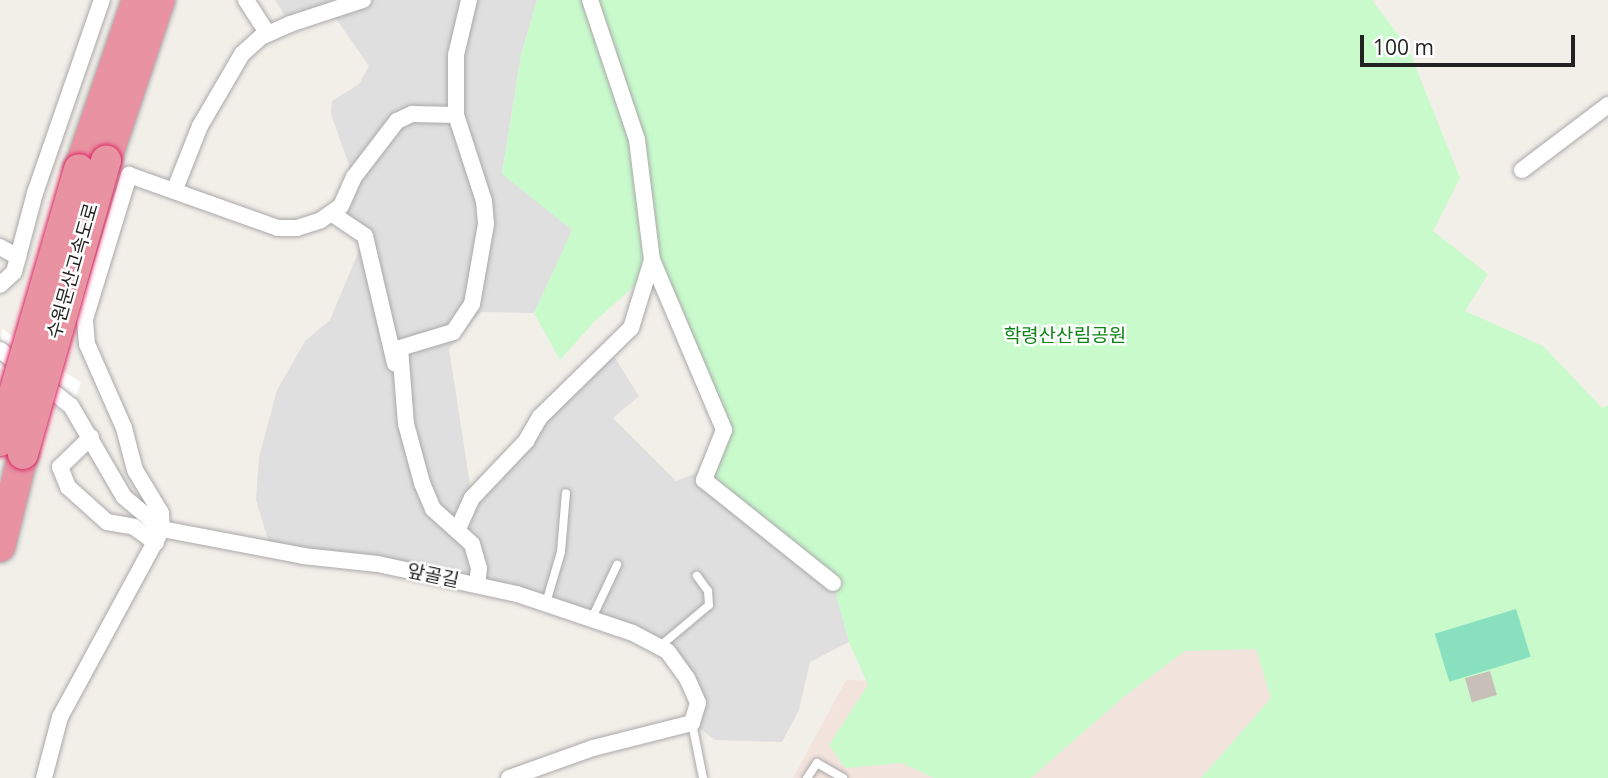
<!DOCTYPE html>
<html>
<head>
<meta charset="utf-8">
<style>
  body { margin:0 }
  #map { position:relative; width:1608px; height:778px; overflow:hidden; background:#f2efe9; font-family:"Open Sans","Noto Sans KR",sans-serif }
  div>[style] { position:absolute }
  .residential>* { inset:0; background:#e0dfdf }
  .military>* { inset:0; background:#f3e3dd }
  .park>* { inset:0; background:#c8facc }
  .pitch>* { inset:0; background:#88e0be; transform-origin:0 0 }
  .pier>* { inset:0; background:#fff }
  .building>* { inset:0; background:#c7bfb8; transform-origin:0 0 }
  .roads { filter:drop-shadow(0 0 2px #a9a9a9) drop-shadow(0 0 2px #a9a9a9) }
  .service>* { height:8px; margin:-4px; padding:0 4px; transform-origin:4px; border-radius:4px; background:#fff }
  .minor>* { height:16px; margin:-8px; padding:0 8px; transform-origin:8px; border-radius:8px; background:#fff }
  .motorway>* { height:30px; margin:-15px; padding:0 15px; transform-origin:15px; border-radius:15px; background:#e892a2 }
  .bridges { filter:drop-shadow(0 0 2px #dc2a67) drop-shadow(0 0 2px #dc2a67) }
  .motorway-bridge>* { height:30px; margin:-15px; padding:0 15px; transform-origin:15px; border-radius:15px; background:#e892a2 }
  span { translate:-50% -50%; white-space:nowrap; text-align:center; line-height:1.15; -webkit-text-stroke:5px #fff; paint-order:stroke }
  .street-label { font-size:19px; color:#222 }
  .park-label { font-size:19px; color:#0c8416 }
  .scale { position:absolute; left:1360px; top:35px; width:215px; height:32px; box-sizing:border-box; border:4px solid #222; border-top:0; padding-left:9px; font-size:21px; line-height:24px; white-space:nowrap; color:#222; -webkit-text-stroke:5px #fff; paint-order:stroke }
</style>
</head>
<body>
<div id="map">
  <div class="residential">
    <div style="clip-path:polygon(275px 0,537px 0,521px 55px,502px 173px,573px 230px,534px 313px,481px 312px,449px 349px,472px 497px,610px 350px,639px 396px,613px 418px,676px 481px,699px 472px,833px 583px,849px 642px,810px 662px,799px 710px,782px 742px,715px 740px,692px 723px,698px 703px,668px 652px,517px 594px,271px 550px,256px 500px,259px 457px,277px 390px,305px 341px,330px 320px,365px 236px,331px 213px,353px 177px,331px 114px,332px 101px,359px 84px,369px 66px,332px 13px,290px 24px)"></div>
  </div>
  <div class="military">
    <div style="clip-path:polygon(1320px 602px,1244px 778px,793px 778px,846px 680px,874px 681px)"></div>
  </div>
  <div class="park">
    <div style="clip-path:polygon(537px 0,1372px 0,1408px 48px,1460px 178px,1433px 231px,1488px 274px,1465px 311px,1543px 346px,1602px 408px,1608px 405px,1608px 778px,1201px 778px,1271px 698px,1256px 649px,1185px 651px,1126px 695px,1031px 778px,934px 778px,902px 763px,845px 768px,829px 745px,868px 685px,849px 642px,833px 583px,704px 480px,724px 429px,651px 271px,594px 322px,560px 360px,534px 313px,572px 230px,502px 174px,521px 55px)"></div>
  </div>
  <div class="pitch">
    <div style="left:1516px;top:609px;width:50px;height:85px;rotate:73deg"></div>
  </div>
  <div class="pier">
    <div style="clip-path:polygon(2px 329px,81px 383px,68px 416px,0 367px)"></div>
  </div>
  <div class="building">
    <div style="left:1490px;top:671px;width:25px;height:26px;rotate:74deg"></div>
  </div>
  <div class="roads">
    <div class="service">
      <div style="left:546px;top:603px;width:53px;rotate:-73.6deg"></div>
      <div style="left:561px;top:552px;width:59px;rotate:-85.2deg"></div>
      <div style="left:592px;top:618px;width:59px;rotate:-64.7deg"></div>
      <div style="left:659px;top:647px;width:65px;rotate:-40deg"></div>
      <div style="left:709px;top:605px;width:14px;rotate:-94deg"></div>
      <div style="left:708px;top:591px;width:19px;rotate:-126deg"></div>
      <div style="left:692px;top:723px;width:56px;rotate:78.7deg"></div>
      <div style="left:807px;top:778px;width:18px;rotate:-56deg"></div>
      <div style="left:817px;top:763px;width:30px;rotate:30deg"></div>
    </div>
    <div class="minor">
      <div style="left:246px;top:0;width:40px;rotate:57.1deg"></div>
      <div style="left:590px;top:0;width:148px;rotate:71.4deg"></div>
      <div style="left:637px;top:140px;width:121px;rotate:82.9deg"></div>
      <div style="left:652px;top:260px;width:185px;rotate:67deg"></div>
      <div style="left:724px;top:430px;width:54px;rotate:111.8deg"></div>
      <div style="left:704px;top:480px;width:165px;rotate:38.6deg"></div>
      <div style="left:456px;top:115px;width:60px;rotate:-90deg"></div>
      <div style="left:456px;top:55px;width:57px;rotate:-76.7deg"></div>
      <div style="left:1522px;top:170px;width:108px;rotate:-37.1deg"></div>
      <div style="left:175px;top:189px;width:68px;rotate:-68.4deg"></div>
      <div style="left:200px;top:126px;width:83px;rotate:-59.7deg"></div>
      <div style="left:242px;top:54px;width:25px;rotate:-42deg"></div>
      <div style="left:261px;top:37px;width:32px;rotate:-24deg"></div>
      <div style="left:290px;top:24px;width:77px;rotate:-18.2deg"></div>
      <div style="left:331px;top:213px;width:41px;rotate:34.1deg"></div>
      <div style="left:365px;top:236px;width:131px;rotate:76.8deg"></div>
      <div style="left:0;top:247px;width:21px;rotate:29deg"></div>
      <div style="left:0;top:285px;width:19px;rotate:-43deg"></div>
      <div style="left:14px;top:272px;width:82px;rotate:-75.1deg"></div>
      <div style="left:35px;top:193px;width:204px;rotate:-70.9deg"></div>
      <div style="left:0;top:350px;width:90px;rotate:38.3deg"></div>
      <div style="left:71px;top:406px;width:105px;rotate:59.8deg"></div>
      <div style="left:124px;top:497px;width:50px;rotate:40.1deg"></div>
      <div style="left:162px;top:529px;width:144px;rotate:10.8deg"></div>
      <div style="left:303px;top:556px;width:75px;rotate:6.1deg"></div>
      <div style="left:378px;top:564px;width:142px;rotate:12.2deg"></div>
      <div style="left:517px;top:594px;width:122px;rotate:18.6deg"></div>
      <div style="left:633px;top:633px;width:40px;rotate:28deg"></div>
      <div style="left:668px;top:652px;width:32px;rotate:54deg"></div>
      <div style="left:687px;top:678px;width:27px;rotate:66deg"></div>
      <div style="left:698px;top:703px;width:21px;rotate:107deg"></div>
      <div style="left:692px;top:723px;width:102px;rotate:165.8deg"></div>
      <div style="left:593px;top:748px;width:89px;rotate:160.3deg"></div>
      <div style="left:91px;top:437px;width:43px;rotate:135.9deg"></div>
      <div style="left:60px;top:467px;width:22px;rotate:68deg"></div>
      <div style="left:68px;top:487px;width:52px;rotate:41.9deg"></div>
      <div style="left:107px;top:522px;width:27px;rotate:10deg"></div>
      <div style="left:134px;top:527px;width:27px;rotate:36deg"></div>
      <div style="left:458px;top:529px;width:34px;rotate:-66deg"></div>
      <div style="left:472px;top:498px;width:79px;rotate:-46.5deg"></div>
      <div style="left:526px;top:441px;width:28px;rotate:-60deg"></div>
      <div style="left:540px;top:417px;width:127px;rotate:-44.4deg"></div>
      <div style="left:631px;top:328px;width:71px;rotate:-72.8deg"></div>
      <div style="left:44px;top:778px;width:63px;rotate:-75.3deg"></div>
      <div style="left:60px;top:717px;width:214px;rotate:-61.5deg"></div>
      <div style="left:162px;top:529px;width:16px;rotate:-94deg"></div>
      <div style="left:161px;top:513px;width:50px;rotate:-121.2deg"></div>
      <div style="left:135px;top:470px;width:43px;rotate:-104.7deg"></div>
      <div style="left:124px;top:428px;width:92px;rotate:-113.8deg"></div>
      <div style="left:87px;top:344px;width:25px;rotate:-95deg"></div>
      <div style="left:85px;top:319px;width:151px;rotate:-73deg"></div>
      <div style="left:129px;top:175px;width:158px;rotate:19.6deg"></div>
      <div style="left:278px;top:228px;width:19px"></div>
      <div style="left:297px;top:228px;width:25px;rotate:-18deg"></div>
      <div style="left:321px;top:220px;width:24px;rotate:-35deg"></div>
      <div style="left:341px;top:206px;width:32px;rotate:-66deg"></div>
      <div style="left:354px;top:177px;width:71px;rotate:-52.5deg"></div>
      <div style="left:397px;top:121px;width:17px;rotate:-25deg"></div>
      <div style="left:412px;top:114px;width:44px;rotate:1.3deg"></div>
      <div style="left:456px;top:115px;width:90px;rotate:72deg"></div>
      <div style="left:484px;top:201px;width:23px;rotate:85deg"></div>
      <div style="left:486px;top:224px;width:81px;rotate:99.9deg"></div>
      <div style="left:472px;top:304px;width:34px;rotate:124deg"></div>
      <div style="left:453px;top:332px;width:55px;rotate:163.2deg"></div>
      <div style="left:400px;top:348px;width:76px;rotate:85.5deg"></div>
      <div style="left:406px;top:424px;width:61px;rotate:74.8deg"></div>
      <div style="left:422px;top:483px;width:28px;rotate:67deg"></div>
      <div style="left:433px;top:509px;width:52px;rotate:41.9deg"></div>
      <div style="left:472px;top:544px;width:25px;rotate:74deg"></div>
      <div style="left:479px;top:568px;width:17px;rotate:97deg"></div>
    </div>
    <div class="motorway">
      <div style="left:106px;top:161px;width:170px;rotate:-71.5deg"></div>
      <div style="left:79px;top:169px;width:179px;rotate:-71.1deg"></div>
      <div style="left:0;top:547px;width:96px;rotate:-76.1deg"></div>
    </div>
  </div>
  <div class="bridges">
    <div class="motorway-bridge">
      <div style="left:0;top:441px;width:283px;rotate:-73.8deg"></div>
      <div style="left:23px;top:454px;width:305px;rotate:-74.2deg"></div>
    </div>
  </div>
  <div class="street-label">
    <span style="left:73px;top:271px;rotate:-74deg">수원문산고속도로</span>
    <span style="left:433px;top:576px;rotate:12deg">앞골길</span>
  </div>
  <div class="park-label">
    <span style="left:1065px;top:336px">학령산산림공원</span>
  </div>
  <div class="scale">100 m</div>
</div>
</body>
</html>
